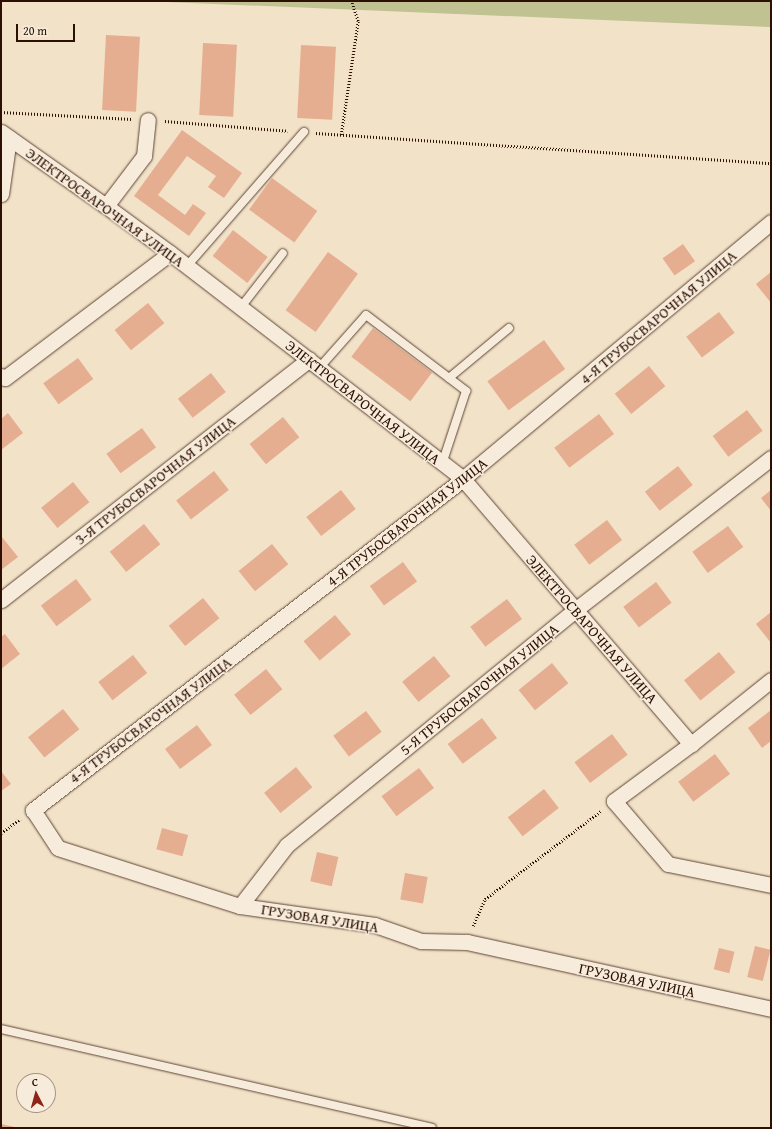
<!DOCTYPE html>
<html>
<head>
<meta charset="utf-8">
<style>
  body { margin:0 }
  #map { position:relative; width:772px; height:1129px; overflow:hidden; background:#f2e2c8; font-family:"Gentium Book Plus",serif }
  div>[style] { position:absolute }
  .green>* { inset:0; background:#c0c292 }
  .building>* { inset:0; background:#e6ae91; transform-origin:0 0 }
  .path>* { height:2.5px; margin-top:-1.25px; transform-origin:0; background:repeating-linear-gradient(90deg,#2d1004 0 1px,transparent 0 3px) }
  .roads { filter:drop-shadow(0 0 1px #5e4435) drop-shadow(0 0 1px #5e4435) }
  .lane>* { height:8px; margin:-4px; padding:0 4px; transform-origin:4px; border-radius:4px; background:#f7ecdb }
  .street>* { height:15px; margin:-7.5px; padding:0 7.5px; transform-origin:7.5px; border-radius:7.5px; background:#f7ecdb }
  span { translate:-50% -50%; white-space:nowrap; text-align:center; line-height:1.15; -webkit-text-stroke:3px #f7ecdb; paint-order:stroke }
  .street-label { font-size:15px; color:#2d1004 }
  .frame { position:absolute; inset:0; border:2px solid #2d1004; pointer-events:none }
  .north { position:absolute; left:16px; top:1073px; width:40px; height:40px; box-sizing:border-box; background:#f7ecdb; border:1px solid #a69485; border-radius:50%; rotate:354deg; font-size:11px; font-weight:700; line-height:16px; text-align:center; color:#2d1004 }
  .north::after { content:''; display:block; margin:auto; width:14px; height:18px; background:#8f2418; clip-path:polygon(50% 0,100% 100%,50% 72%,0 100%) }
  .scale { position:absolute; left:16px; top:24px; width:59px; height:18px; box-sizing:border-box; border:2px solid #2d1004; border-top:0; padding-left:5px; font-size:12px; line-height:14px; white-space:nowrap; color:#2d1004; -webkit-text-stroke:3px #f7ecdb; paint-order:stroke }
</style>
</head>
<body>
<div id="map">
  <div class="green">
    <div style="clip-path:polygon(143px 1px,771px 1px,771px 27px)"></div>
  </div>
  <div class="building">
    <div style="left:106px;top:35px;width:34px;height:75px;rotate:3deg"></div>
    <div style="left:203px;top:43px;width:34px;height:72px;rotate:3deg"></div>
    <div style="left:301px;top:45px;width:35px;height:73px;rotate:3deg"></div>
    <div style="clip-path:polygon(182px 130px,242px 173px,224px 198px,208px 187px,216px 176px,187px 156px,158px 195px,185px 215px,193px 204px,206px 213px,189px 236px,134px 196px)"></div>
    <div style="left:272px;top:178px;width:56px;height:39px;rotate:36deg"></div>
    <div style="left:233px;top:230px;width:44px;height:33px;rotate:38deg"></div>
    <div style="left:683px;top:244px;width:21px;height:25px;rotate:55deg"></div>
    <div style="left:328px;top:252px;width:37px;height:72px;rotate:36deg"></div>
    <div style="clip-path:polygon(771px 272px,771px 303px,756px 284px)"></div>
    <div style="left:148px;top:303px;width:26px;height:43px;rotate:51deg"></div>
    <div style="left:719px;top:312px;width:26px;height:41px;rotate:53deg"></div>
    <div style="left:373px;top:328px;width:74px;height:36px;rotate:37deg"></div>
    <div style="left:544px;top:340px;width:36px;height:70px;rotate:54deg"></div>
    <div style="left:78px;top:358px;width:26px;height:43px;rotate:54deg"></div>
    <div style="left:649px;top:366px;width:26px;height:44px;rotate:51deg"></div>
    <div style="left:211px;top:373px;width:24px;height:42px;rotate:52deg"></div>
    <div style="left:747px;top:410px;width:26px;height:43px;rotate:53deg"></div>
    <div style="clip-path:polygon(8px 413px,23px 433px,1px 450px,1px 419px)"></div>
    <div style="left:599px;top:414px;width:25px;height:56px;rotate:53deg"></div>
    <div style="left:283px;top:417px;width:26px;height:43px;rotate:51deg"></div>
    <div style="left:142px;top:428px;width:24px;height:44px;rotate:54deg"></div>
    <div style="left:678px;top:466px;width:24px;height:42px;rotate:52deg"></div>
    <div style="left:214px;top:471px;width:24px;height:48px;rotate:52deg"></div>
    <div style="left:73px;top:482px;width:26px;height:41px;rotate:51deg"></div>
    <div style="left:341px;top:490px;width:24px;height:44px;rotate:52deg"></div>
    <div style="clip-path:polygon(771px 490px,771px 511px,761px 498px)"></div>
    <div style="left:607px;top:520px;width:25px;height:41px;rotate:53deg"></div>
    <div style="left:144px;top:524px;width:26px;height:44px;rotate:51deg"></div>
    <div style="left:728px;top:526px;width:26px;height:44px;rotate:54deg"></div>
    <div style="clip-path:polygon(2px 537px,18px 557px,1px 570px,1px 538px)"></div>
    <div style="left:272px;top:544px;width:26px;height:43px;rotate:51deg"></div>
    <div style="left:403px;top:562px;width:24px;height:41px;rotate:54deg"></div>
    <div style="left:76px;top:579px;width:26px;height:44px;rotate:53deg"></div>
    <div style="left:656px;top:582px;width:26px;height:41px;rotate:53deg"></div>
    <div style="left:203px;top:598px;width:26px;height:44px;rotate:51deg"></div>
    <div style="left:507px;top:599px;width:25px;height:46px;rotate:53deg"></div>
    <div style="clip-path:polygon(771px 612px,771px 643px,756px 624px)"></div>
    <div style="left:335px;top:615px;width:25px;height:41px;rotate:50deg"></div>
    <div style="clip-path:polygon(5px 634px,20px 654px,1px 669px,1px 637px)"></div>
    <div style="left:719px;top:652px;width:26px;height:45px;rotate:51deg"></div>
    <div style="left:133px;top:655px;width:23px;height:44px;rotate:52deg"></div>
    <div style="left:434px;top:656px;width:26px;height:41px;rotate:51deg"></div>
    <div style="left:552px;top:663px;width:26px;height:43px;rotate:51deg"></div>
    <div style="left:266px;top:669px;width:26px;height:41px;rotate:51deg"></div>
    <div style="left:63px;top:709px;width:26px;height:45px;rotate:51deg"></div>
    <div style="clip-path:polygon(771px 710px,771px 741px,762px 748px,748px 728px)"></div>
    <div style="left:366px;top:711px;width:26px;height:41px;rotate:53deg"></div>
    <div style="left:482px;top:718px;width:25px;height:43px;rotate:53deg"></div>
    <div style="left:197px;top:725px;width:25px;height:40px;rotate:53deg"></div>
    <div style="left:612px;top:734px;width:26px;height:47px;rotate:53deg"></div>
    <div style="left:715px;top:754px;width:25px;height:46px;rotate:53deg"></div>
    <div style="left:296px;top:767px;width:26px;height:41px;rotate:51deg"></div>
    <div style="left:419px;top:768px;width:25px;height:47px;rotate:53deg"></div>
    <div style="clip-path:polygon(1px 771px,11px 784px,1px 791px)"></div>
    <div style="left:544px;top:789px;width:24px;height:46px;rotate:52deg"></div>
    <div style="left:162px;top:828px;width:27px;height:22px;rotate:15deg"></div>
    <div style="left:317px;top:852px;width:22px;height:30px;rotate:13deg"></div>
    <div style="left:405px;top:873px;width:23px;height:27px;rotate:10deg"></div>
    <div style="left:755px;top:946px;width:16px;height:32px;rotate:14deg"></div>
    <div style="left:719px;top:948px;width:16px;height:22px;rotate:14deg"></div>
    <div style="clip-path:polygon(1px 1124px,15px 1127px,15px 1128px,1px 1128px)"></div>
  </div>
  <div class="path">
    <div style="left:1px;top:112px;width:131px;rotate:3.1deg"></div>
    <div style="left:165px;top:121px;width:123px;rotate:4.6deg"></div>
    <div style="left:316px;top:133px;width:456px;rotate:3.8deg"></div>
    <div style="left:341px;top:135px;width:115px;rotate:-81.5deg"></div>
    <div style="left:358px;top:21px;width:21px;rotate:-109deg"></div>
    <div style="left:1px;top:833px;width:24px;rotate:-36deg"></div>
    <div style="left:473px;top:926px;width:30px;rotate:-66deg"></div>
    <div style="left:485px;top:899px;width:146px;rotate:-37.2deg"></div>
  </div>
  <div class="roads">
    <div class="lane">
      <div style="left:187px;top:266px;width:178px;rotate:-48.9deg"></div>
      <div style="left:241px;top:307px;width:68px;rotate:-52.1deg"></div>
      <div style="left:320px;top:367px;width:69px;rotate:-48.5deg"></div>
      <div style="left:366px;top:315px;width:126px;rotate:37.2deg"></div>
      <div style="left:466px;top:391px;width:77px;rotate:108.2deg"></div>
      <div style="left:449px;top:378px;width:78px;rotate:-39.8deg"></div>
      <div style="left:1px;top:1029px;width:442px;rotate:12.9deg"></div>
    </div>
    <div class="street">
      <div style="left:1px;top:132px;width:128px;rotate:35.2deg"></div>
      <div style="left:106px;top:206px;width:79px;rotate:36.3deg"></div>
      <div style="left:170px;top:253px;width:370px;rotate:37.6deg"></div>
      <div style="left:463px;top:479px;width:350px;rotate:49.3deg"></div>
      <div style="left:1px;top:194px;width:57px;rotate:-81.9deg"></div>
      <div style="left:106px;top:206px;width:63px;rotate:-52.8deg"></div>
      <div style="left:144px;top:156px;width:36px;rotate:-84deg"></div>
      <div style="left:771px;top:222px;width:401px;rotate:140.2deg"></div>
      <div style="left:463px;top:479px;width:543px;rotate:142.41deg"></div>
      <div style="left:33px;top:810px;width:45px;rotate:56.7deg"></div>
      <div style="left:58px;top:848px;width:191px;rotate:17.7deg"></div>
      <div style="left:240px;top:906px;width:136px;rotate:8deg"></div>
      <div style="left:375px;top:925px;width:49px;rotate:19.2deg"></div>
      <div style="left:421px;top:941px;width:46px;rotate:1.2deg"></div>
      <div style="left:467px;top:942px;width:311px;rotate:12.4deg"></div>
      <div style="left:1px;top:376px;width:4px;rotate:27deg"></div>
      <div style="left:5px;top:378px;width:207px;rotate:-37.1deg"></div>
      <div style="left:1px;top:600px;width:391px;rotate:-38deg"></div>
      <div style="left:771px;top:680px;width:102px;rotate:141.3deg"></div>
      <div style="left:691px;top:744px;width:96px;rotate:143.5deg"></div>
      <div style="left:614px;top:801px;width:83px;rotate:49.4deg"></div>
      <div style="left:668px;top:864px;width:105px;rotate:11.5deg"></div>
      <div style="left:240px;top:906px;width:77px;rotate:-52.4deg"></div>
      <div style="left:287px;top:845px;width:372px;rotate:-39.2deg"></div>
      <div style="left:575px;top:610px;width:248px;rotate:-37.8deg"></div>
    </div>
  </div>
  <div class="street-label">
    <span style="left:105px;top:207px;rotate:36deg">ЭЛЕКТРОСВАРОЧНАЯ УЛИЦА</span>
    <span style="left:658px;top:317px;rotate:-40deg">4-Я ТРУБОСВАРОЧНАЯ УЛИЦА</span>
    <span style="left:363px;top:402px;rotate:38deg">ЭЛЕКТРОСВАРОЧНАЯ УЛИЦА</span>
    <span style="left:155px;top:480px;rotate:-38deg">3-Я ТРУБОСВАРОЧНАЯ УЛИЦА</span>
    <span style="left:407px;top:522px;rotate:-38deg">4-Я ТРУБОСВАРОЧНАЯ УЛИЦА</span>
    <span style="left:592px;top:629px;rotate:49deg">ЭЛЕКТРОСВАРОЧНАЯ УЛИЦА</span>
    <span style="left:479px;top:689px;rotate:-39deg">5-Я ТРУБОСВАРОЧНАЯ УЛИЦА</span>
    <span style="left:150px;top:720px;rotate:-37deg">4-Я ТРУБОСВАРОЧНАЯ УЛИЦА</span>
    <span style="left:320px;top:918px;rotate:9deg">ГРУЗОВАЯ УЛИЦА</span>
    <span style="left:637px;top:980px;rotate:12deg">ГРУЗОВАЯ УЛИЦА</span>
  </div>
  <div class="frame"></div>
  <div class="north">С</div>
  <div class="scale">20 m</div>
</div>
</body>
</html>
